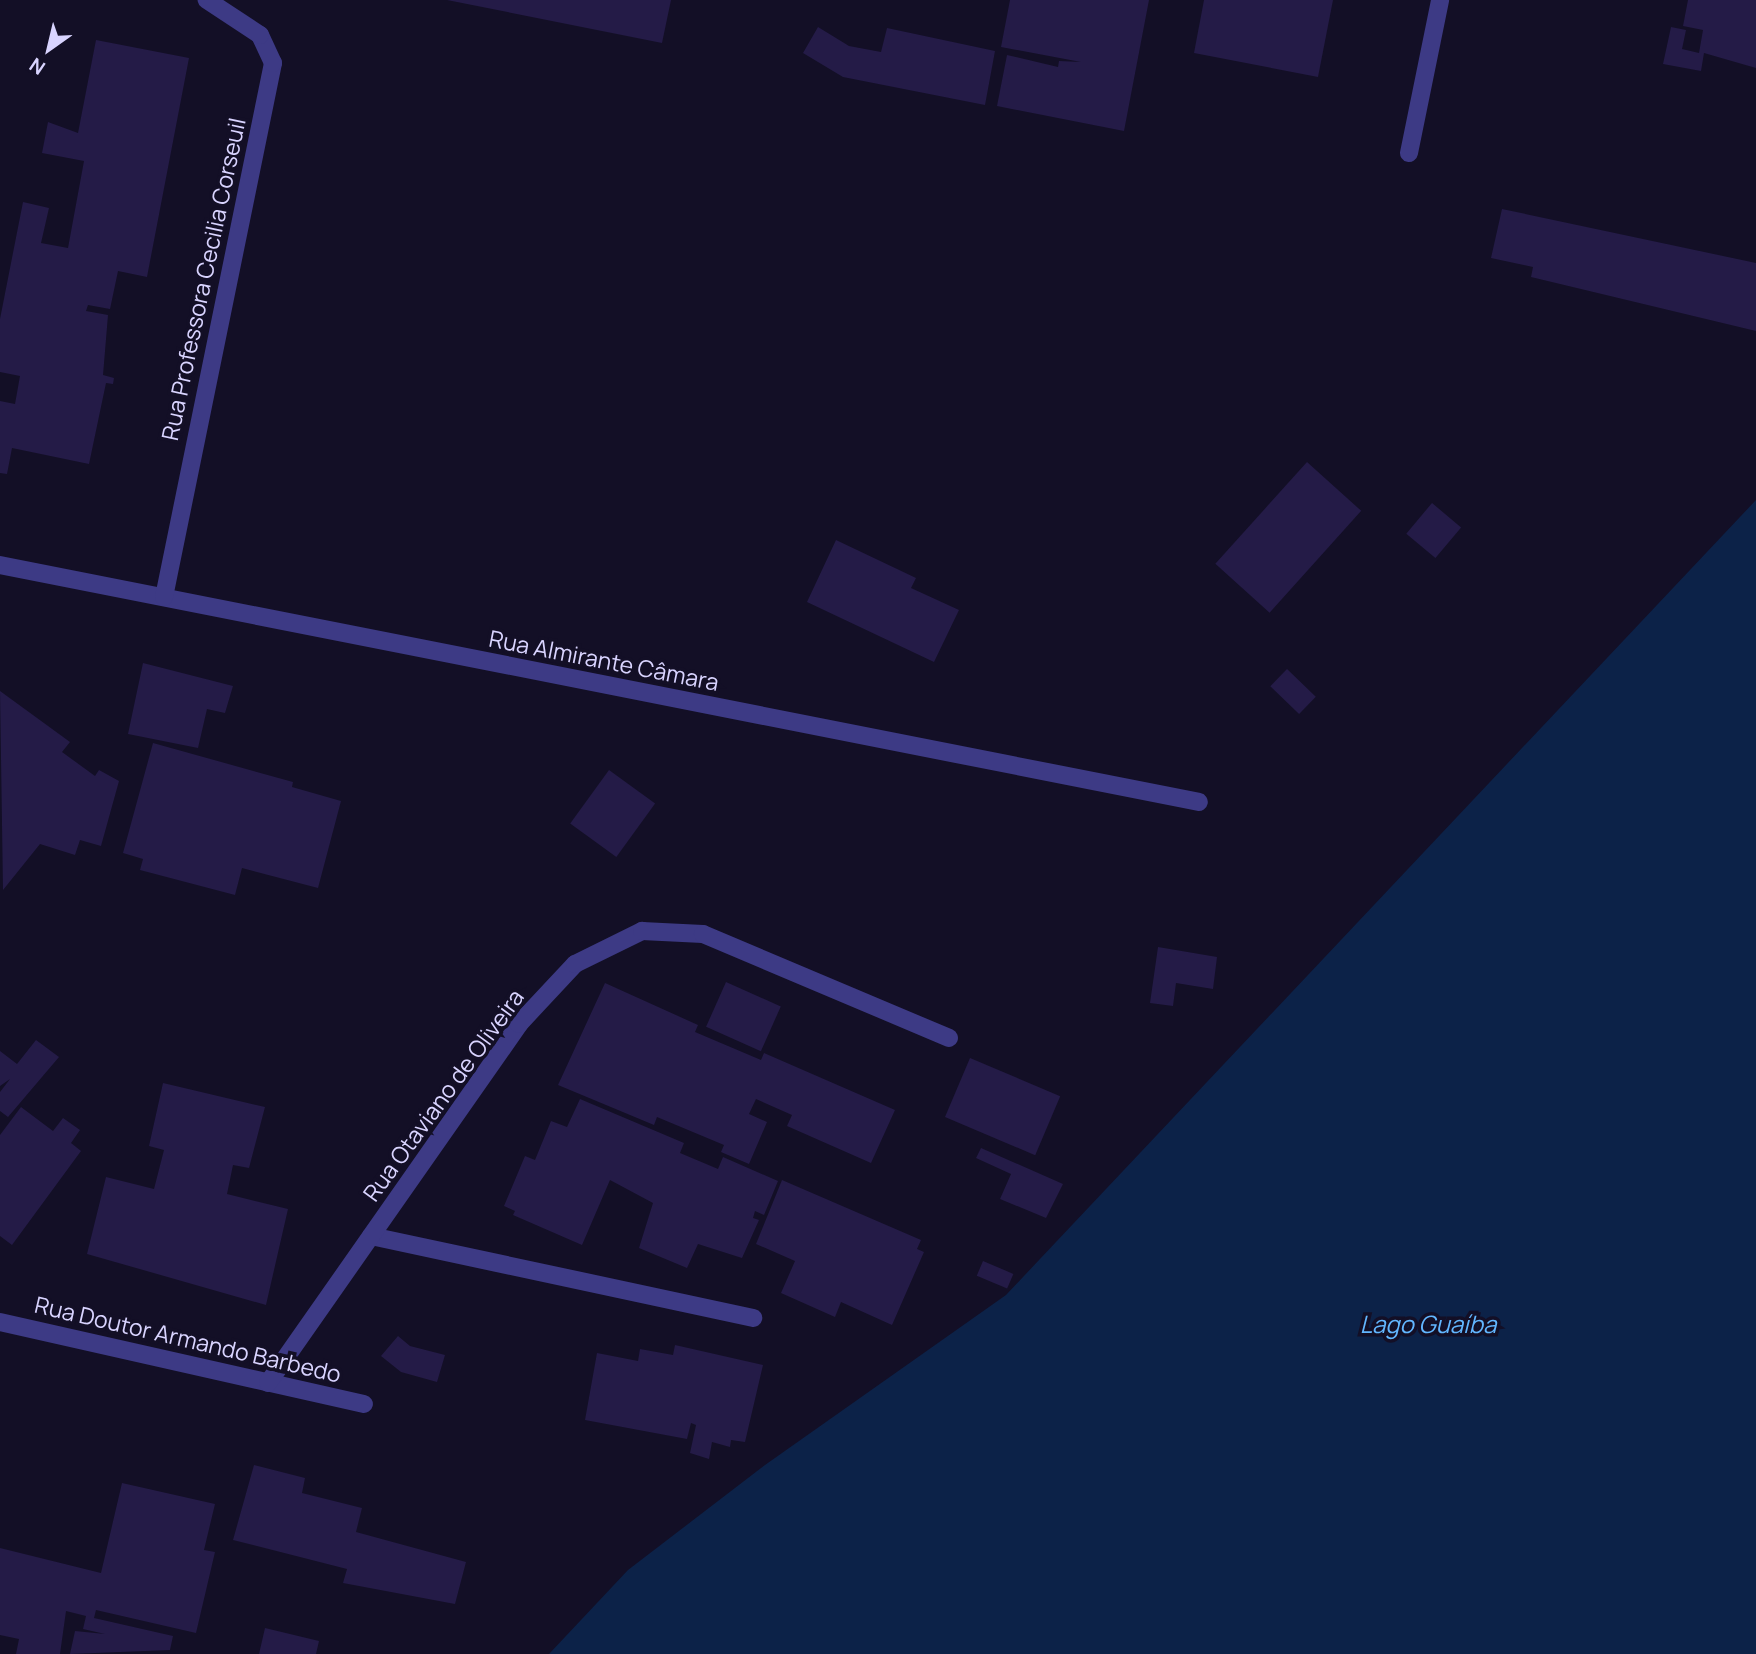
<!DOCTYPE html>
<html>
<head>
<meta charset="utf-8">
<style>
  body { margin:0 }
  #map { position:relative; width:1756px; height:1654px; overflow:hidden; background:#130f26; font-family:Manrope,sans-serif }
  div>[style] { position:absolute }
  .water>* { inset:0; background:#0c2248 }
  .building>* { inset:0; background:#241b47; transform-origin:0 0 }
  .street>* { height:18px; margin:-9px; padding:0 9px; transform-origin:9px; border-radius:9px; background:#3d3a85 }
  span { translate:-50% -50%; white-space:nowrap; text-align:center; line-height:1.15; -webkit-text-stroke:7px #130f26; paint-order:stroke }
  .street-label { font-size:23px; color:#d9d4ff }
  .water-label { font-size:24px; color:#62b6ff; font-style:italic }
  .north { position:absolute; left:14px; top:14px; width:70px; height:70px; -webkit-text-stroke:5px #130f26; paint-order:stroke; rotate:214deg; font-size:19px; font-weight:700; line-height:28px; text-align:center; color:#d9d4ff }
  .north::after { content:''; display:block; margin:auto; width:24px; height:32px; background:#d9d4ff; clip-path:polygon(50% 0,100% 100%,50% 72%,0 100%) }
</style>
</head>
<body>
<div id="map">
  <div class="water">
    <div style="clip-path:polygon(1756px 500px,1756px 1654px,549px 1654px,628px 1570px,765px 1465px,1006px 1295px)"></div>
  </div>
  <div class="building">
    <div style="clip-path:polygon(447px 0,671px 0,662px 43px)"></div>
    <div style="clip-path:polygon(1010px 0,1149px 0,1124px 131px,997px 106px,1007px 55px,1058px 67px,1059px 61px,1081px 62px,1001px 47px)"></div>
    <div style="clip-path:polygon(1204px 0,1333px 0,1318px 77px,1194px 53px)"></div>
    <div style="clip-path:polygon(1688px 0,1756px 0,1756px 68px,1704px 53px,1701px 71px,1663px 64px,1671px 27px,1686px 30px,1682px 49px,1699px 53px,1703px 30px,1683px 26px)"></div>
    <div style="clip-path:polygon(818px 27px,849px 46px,881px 52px,887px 28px,995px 51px,985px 105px,843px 77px,803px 53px)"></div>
    <div style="clip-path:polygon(96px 40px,189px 58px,147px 277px,118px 271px,110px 309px,88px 305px,86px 311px,108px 315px,103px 375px,114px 378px,113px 384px,106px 383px,89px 464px,12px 448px,7px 474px,0 473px,0 401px,15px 404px,20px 376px,0 372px,0 319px,23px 202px,49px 208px,41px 243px,68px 248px,84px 161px,42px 153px,48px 122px,78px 133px)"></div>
    <div style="clip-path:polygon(1502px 209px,1756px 263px,1756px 331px,1531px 277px,1533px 267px,1491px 258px)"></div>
    <div style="left:1307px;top:462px;width:73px;height:137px;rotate:42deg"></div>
    <div style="left:1432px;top:503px;width:38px;height:40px;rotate:40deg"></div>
    <div style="clip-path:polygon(836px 540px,916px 578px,911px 588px,959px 610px,934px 662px,807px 602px)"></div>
    <div style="clip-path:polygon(143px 663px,233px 686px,225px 713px,207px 709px,198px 748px,128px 734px)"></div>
    <div style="left:1287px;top:669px;width:40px;height:24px;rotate:44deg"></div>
    <div style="clip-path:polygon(0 691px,70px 742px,62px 752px,95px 776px,99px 770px,119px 781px,101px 846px,80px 840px,75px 855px,40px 844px,3px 890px)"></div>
    <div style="clip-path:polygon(153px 743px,293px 782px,292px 787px,341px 801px,318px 888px,242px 868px,235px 895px,140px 870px,143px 859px,123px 853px)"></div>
    <div style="left:609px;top:770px;width:57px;height:66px;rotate:36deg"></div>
    <div style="clip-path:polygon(1158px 947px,1217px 957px,1213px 989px,1176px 983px,1173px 1006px,1150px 1003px)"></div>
    <div style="left:726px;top:982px;width:60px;height:49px;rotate:24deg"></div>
    <div style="clip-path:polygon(605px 983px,698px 1025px,695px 1032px,761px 1060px,764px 1053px,895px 1110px,871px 1163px,787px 1126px,792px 1115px,756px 1099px,749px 1114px,767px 1122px,749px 1164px,721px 1152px,724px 1145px,657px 1117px,654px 1125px,558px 1085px)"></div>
    <div style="clip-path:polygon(36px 1040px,59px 1057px,8px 1117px,0 1111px,0 1092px,10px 1079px,0 1086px,0 1051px,17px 1064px)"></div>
    <div style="left:970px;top:1058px;width:98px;height:64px;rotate:23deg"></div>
    <div style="clip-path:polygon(163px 1083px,265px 1107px,249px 1168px,233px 1165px,227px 1194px,288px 1209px,266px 1305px,87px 1254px,106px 1177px,154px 1189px,164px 1150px,149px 1146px)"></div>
    <div style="clip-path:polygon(580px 1099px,684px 1143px,680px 1153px,718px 1169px,723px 1157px,778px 1181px,764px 1215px,755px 1211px,753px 1218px,759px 1220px,742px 1258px,698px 1244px,687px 1268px,639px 1248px,653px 1203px,610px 1180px,582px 1245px,513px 1215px,515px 1211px,504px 1206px,525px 1156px,535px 1160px,551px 1121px,567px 1127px)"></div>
    <div style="clip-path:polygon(21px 1107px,53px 1131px,63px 1118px,80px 1130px,71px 1143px,81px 1151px,12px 1245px,0 1236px,0 1135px)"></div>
    <div style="clip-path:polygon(981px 1148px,1063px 1184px,1046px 1218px,1000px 1199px,1011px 1174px,976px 1158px)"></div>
    <div style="clip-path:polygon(782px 1180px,921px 1240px,917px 1249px,924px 1252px,892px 1325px,841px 1302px,835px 1317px,781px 1293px,795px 1261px,756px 1244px)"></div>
    <div style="left:983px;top:1261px;width:33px;height:16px;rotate:23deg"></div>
    <div style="clip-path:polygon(398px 1336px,410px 1346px,445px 1355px,437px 1382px,401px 1372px,381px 1356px)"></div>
    <div style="clip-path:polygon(675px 1345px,763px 1365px,745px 1442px,731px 1440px,730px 1447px,712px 1442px,709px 1459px,690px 1453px,696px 1425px,691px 1423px,687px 1439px,585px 1420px,597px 1353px,638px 1361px,640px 1349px,673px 1355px)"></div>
    <div style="clip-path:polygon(254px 1465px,305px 1478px,302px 1493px,362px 1508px,356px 1532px,466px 1562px,455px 1604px,343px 1583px,347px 1569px,233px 1540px)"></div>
    <div style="clip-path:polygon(122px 1483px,215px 1504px,204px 1550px,215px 1552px,196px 1633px,96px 1610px,94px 1618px,173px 1636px,170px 1650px,70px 1654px,75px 1631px,105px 1634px,83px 1629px,86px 1616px,66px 1611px,60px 1654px,16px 1654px,19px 1639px,0 1635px,0 1548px,101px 1573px)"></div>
    <div style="clip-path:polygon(265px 1628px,319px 1641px,316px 1654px,259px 1654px)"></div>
  </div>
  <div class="street">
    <div style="left:1409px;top:153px;width:156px;rotate:-78.5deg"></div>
    <div style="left:0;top:565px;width:1222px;rotate:11.18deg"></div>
    <div style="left:164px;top:597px;width:545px;rotate:-78.46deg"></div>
    <div style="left:273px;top:63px;width:31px;rotate:-115deg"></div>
    <div style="left:260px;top:35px;width:64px;rotate:-146.6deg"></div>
    <div style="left:371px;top:1236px;width:391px;rotate:12.1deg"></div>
    <div style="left:0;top:1322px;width:373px;rotate:12.7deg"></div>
    <div style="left:268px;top:1383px;width:438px;rotate:-55deg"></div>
    <div style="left:519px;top:1024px;width:82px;rotate:-47deg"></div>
    <div style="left:575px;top:964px;width:75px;rotate:-26.2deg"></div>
    <div style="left:642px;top:931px;width:61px;rotate:2.8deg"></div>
    <div style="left:703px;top:934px;width:267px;rotate:22.9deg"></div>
  </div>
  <div class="street-label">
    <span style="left:203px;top:279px;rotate:-78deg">Rua Professora Cecilia Corseuil</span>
    <span style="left:604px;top:660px;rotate:11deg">Rua Almirante Câmara</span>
    <span style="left:443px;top:1095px;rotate:-54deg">Rua Otaviano de Oliveira</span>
    <span style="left:188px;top:1339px;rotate:13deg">Rua Doutor Armando Barbedo</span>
  </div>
  <div class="water-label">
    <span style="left:1428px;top:1324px">Lago Guaíba</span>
  </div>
  <div class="north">N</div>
</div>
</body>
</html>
